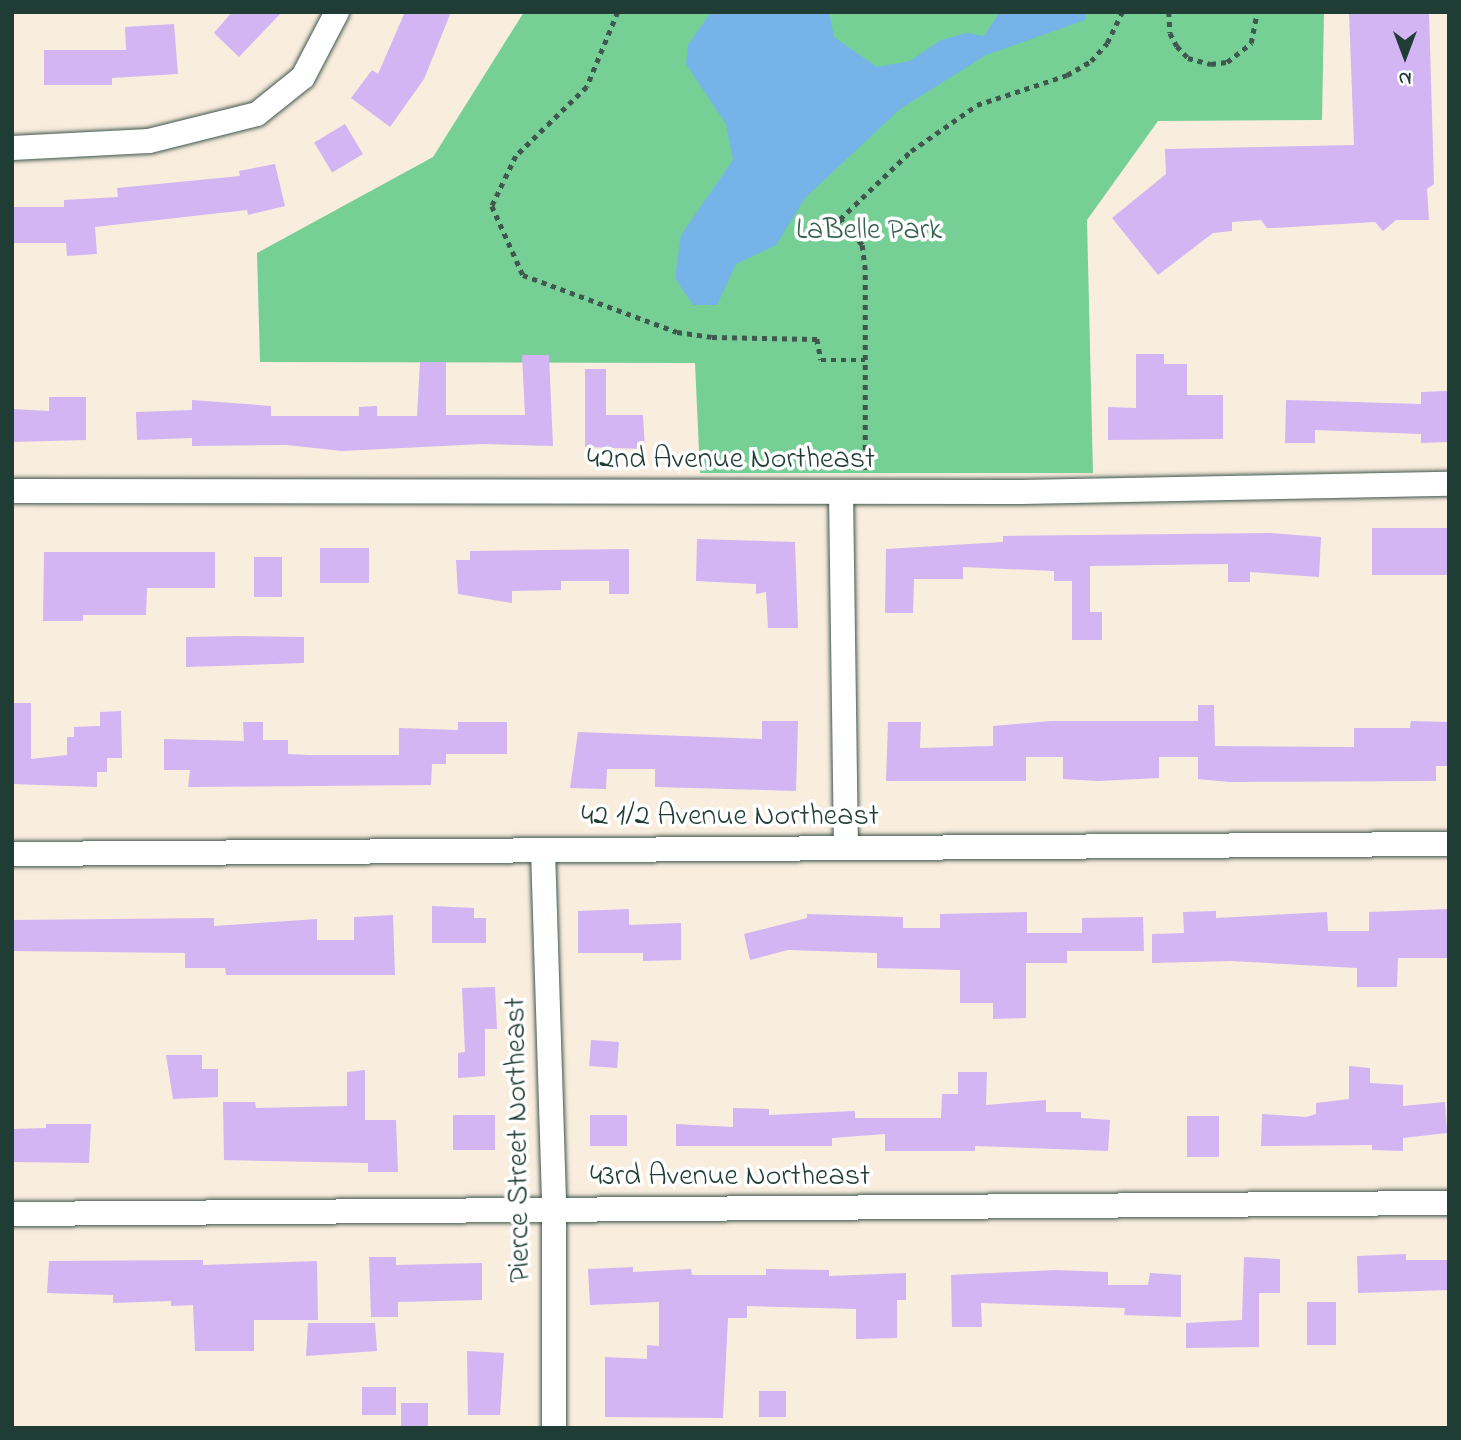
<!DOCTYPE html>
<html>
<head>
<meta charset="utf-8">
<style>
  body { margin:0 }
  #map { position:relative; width:1461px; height:1440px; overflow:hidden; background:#f9edde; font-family:"Indie Flower",sans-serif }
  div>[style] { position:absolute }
  .green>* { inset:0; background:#76d096 }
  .water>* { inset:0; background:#75b3e8 }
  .building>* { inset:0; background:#d2b5f2; transform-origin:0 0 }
  .path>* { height:4.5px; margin-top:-2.25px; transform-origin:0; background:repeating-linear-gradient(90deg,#40574e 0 5px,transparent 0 10px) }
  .roads { filter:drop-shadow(0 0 2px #40574e) drop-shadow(0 0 2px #40574e) }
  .minor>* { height:24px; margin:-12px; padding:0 12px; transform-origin:12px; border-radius:12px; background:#fff }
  span { translate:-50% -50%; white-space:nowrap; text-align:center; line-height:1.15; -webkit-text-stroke:7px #fff; paint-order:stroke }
  .park-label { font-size:30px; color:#35624c }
  .street-label { font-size:30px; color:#1f3d34 }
  .frame { position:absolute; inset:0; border:14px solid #1f3d34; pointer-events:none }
  .north { position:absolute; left:1370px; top:21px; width:70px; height:70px; -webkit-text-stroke:5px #fff; paint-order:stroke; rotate:180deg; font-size:19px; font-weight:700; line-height:28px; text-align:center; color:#1f3d34 }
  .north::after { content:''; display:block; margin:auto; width:24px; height:32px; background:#1f3d34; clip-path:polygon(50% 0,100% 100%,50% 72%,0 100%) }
</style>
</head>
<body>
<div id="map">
  <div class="green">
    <div style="clip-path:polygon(524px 12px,1324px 12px,1322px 120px,1158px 121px,1087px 220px,1093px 473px,700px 473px,695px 363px,260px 362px,257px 253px,433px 157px)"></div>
  </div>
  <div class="water">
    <div style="clip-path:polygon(711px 12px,829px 12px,834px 37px,877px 67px,910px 61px,941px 40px,967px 33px,984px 36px,1000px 12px,1087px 12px,1085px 20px,986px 55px,900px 109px,805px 198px,776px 245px,736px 264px,717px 305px,693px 305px,675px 278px,681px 235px,733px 160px,726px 124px,686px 64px,688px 45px)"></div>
  </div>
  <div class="building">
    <div style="clip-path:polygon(232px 12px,282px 12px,239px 57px,214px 33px)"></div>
    <div style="clip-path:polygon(405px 12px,451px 12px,424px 79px,390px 127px,351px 98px,372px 70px,378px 74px)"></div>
    <div style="clip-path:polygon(1349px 12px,1429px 12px,1434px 184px,1427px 189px,1429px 220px,1396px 220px,1383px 231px,1375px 222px,1274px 228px,1267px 228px,1261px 220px,1232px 222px,1232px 231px,1213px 233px,1158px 275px,1112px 218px,1166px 174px,1165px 149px,1354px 145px)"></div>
    <div style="clip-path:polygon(174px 24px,178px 74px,112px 78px,112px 85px,44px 85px,44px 50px,126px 50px,125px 27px)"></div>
    <div style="left:345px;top:124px;width:35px;height:36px;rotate:59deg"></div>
    <div style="clip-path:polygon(275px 164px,285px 206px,248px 215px,247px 210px,95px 227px,97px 254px,67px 256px,66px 243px,12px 243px,12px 207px,64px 207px,64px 200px,118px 197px,117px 188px,240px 176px,239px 171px)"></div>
    <div style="clip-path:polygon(1136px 354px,1164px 354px,1164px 364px,1187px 364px,1187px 395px,1223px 395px,1223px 439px,1108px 440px,1108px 407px,1136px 408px)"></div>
    <div style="clip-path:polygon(522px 355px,549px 355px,553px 446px,483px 444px,342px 451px,287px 445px,192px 446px,192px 438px,137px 440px,136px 412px,192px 410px,192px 400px,271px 406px,271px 416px,359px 416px,359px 407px,377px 406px,377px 416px,417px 416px,420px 362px,446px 362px,446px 415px,525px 415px)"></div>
    <div style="clip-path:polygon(585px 369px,606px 369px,606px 415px,643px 415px,645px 449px,585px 447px)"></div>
    <div style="clip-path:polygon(1447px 391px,1447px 442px,1421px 443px,1421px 434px,1315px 430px,1315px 443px,1285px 443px,1286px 400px,1421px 404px,1421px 392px)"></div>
    <div style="clip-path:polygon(49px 397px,86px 397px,86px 440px,12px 442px,12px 409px,49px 411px)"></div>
    <div style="left:1449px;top:528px;width:47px;height:77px;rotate:90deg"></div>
    <div style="clip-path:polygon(1271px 533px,1321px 537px,1319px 577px,1250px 572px,1250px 582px,1228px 582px,1228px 564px,1090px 566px,1090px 612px,1102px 612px,1102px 640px,1072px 640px,1072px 581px,1054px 581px,1054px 571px,963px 567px,963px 579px,914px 579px,913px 613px,885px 613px,886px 549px,1003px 542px,1003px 536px)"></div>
    <div style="clip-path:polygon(697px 539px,795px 542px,798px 628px,768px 628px,766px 592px,756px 594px,756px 584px,696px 581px)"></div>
    <div style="left:320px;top:548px;width:49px;height:35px"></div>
    <div style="clip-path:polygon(629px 549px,629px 594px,609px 594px,609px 581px,561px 581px,561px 590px,512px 591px,512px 603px,458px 594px,456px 560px,470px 560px,470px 551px)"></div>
    <div style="clip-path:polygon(44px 552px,215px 552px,215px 588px,147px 588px,146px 615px,83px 615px,83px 621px,43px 621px)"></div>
    <div style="left:254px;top:557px;width:28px;height:40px"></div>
    <div style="clip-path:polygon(238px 636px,304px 637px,304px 663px,186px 667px,186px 637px)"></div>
    <div style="clip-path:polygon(13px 703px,31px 703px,31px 759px,67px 755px,67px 737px,74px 737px,74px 727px,100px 726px,100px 712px,121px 711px,122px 758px,107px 758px,107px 772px,97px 772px,97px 787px,12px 784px)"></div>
    <div style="clip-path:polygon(1198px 705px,1214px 705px,1215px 746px,1354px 747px,1354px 728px,1410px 728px,1411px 721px,1449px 722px,1449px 766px,1436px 766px,1436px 781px,1229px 782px,1198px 779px,1198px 757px,1159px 757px,1159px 778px,1098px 781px,1063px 779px,1063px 757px,1026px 757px,1026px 781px,886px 781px,888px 722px,921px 722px,920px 748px,993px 746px,993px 726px,1051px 721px,1198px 721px)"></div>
    <div style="clip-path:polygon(762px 721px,798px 721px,796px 791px,655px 787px,655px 769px,607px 769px,606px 789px,570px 788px,578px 732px,762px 739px)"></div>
    <div style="clip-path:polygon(243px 722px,263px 722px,263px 740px,288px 740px,288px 754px,309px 755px,399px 755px,399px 728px,458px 730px,458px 722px,507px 722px,507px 754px,446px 754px,446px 764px,432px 764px,431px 785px,188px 787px,190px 770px,164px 770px,164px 739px,244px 741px)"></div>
    <div style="clip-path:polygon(432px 906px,474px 908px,474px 918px,486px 918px,486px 943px,432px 943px)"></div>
    <div style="clip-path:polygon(629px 909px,629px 925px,681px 923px,681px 960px,643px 961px,643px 953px,578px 953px,578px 911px)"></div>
    <div style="clip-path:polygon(1449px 909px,1448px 958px,1398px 958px,1397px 987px,1357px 987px,1357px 968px,1232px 961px,1152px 963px,1152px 934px,1184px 933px,1183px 912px,1216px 911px,1216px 918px,1327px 912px,1328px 931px,1369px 931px,1369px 912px)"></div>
    <div style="clip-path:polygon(1027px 912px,1027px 933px,1082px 933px,1082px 918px,1143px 917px,1144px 951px,1067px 951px,1067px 963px,1026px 963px,1026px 1018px,993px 1019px,993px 1003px,960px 1003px,960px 970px,877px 968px,877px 953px,788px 950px,750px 960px,744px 934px,807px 918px,807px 914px,903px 917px,903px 928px,940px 928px,940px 914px)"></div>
    <div style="clip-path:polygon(393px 915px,395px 975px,226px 975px,225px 968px,185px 968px,185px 953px,12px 951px,12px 920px,214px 918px,214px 926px,317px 919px,317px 940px,354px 940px,354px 917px)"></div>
    <div style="clip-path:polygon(495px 987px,497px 1029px,485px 1029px,485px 1076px,458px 1078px,458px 1053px,465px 1052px,462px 988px)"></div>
    <div style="left:591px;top:1040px;width:28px;height:26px;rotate:4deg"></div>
    <div style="clip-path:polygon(166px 1055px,202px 1055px,202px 1069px,218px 1069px,218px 1097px,173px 1099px)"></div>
    <div style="clip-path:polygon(1349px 1066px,1370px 1068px,1370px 1083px,1403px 1085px,1403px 1106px,1445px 1102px,1447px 1133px,1403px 1138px,1403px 1151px,1372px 1150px,1372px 1145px,1261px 1146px,1262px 1114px,1306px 1117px,1316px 1114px,1316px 1103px,1349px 1099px)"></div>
    <div style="clip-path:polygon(365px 1070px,365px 1120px,396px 1120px,398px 1172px,368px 1172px,368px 1163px,224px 1160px,223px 1102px,255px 1102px,256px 1108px,347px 1106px,347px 1072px)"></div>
    <div style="clip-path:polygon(958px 1072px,987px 1072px,986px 1105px,1046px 1100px,1046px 1112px,1081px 1112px,1081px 1118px,1110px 1120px,1108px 1151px,975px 1146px,975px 1151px,885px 1151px,885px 1134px,832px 1138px,832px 1146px,676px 1146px,676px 1124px,733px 1127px,733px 1108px,769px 1109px,769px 1115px,855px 1111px,855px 1118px,941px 1118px,942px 1094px,958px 1094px)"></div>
    <div style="left:453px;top:1115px;width:42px;height:35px"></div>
    <div style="left:590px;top:1115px;width:37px;height:31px"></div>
    <div style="left:1187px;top:1116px;width:32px;height:41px"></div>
    <div style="clip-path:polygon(46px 1124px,91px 1124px,89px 1163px,12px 1162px,12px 1129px,46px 1128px)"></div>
    <div style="clip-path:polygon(1406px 1254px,1406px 1260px,1449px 1260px,1449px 1290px,1358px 1293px,1357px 1256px)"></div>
    <div style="clip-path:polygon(369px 1257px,396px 1257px,396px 1265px,482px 1263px,482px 1300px,398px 1302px,398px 1317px,371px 1317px)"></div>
    <div style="clip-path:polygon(1244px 1257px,1280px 1259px,1280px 1293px,1259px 1293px,1259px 1347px,1186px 1348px,1186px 1323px,1242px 1320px)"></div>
    <div style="clip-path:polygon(203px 1260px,203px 1265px,317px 1261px,318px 1320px,254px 1320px,254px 1351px,195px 1351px,193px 1305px,171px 1306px,171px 1301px,113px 1303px,113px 1295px,47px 1293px,49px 1261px)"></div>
    <div style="clip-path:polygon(633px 1267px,633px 1272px,691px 1269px,692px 1275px,766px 1275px,766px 1269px,829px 1270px,829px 1276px,906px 1273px,906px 1300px,897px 1300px,897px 1338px,856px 1339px,856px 1309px,747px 1306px,747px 1318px,728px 1318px,723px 1418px,605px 1417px,605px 1357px,647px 1359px,647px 1345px,659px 1346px,659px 1302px,590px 1305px,588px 1269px)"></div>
    <div style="clip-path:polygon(1055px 1270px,1108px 1272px,1108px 1285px,1148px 1285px,1150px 1273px,1181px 1275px,1181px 1317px,1124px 1315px,1125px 1308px,981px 1303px,982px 1327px,952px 1327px,951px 1275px)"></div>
    <div style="left:1307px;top:1302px;width:29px;height:43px"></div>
    <div style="clip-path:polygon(308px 1323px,375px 1323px,377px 1351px,306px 1356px)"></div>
    <div style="clip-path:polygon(467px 1351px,504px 1353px,500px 1415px,468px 1415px)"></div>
    <div style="left:362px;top:1387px;width:34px;height:28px"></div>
    <div style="left:759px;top:1391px;width:27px;height:26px"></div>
    <div style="left:401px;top:1403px;width:27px;height:25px"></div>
  </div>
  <div class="path">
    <div style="left:618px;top:12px;width:81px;rotate:112.5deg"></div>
    <div style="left:587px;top:87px;width:99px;rotate:135.8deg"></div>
    <div style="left:516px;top:156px;width:55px;rotate:115.6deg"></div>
    <div style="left:492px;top:206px;width:76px;rotate:65.8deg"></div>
    <div style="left:523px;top:275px;width:164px;rotate:20.3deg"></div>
    <div style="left:677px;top:332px;width:35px;rotate:8deg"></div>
    <div style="left:712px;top:337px;width:105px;rotate:1.1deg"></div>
    <div style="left:817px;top:339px;width:21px;rotate:79deg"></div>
    <div style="left:821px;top:360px;width:44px"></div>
    <div style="left:1169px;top:12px;width:21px;rotate:87deg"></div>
    <div style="left:1170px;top:33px;width:15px;rotate:62deg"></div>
    <div style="left:1177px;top:46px;width:16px;rotate:47deg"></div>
    <div style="left:1188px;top:58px;width:24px;rotate:15deg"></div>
    <div style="left:1211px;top:64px;width:16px;rotate:-7deg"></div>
    <div style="left:1227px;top:62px;width:31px;rotate:-38deg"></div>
    <div style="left:1251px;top:43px;width:32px;rotate:-79deg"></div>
    <div style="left:865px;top:470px;width:200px;rotate:-90deg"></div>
    <div style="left:865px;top:270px;width:25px;rotate:-97deg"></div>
    <div style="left:862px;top:245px;width:34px;rotate:-130deg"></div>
    <div style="left:840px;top:219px;width:98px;rotate:-43.8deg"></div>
    <div style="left:911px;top:151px;width:80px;rotate:-34.9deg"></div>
    <div style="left:977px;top:105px;width:95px;rotate:-18.4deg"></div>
    <div style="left:1067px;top:75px;width:28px;rotate:-30deg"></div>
    <div style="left:1091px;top:61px;width:24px;rotate:-48deg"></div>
    <div style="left:1107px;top:43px;width:34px;rotate:-64deg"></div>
  </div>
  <div class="roads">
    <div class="minor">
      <div style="left:12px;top:148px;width:137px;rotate:-2.9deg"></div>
      <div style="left:149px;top:141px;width:111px;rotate:-14deg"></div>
      <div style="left:257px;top:114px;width:59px;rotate:-38.8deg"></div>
      <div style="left:303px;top:77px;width:73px;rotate:-62.4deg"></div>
      <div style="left:12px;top:491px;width:1009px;rotate:0.06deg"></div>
      <div style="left:1021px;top:492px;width:428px;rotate:-1.1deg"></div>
      <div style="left:841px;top:492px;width:356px;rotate:89.2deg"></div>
      <div style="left:543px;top:850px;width:360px;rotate:88.2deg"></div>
      <div style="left:554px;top:1210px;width:218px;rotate:90deg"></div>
      <div style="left:12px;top:854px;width:1437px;rotate:-0.4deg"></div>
      <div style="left:12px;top:1214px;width:1437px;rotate:-0.44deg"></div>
    </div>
  </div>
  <div class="park-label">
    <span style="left:869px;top:231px">LaBelle Park</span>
  </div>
  <div class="street-label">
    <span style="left:731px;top:460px">42nd Avenue Northeast</span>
    <span style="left:730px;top:817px">42 1/2 Avenue Northeast</span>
    <span style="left:519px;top:1140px;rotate:-91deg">Pierce Street Northeast</span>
    <span style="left:730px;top:1177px">43rd Avenue Northeast</span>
  </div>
  <div class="frame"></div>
  <div class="north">N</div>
</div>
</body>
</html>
